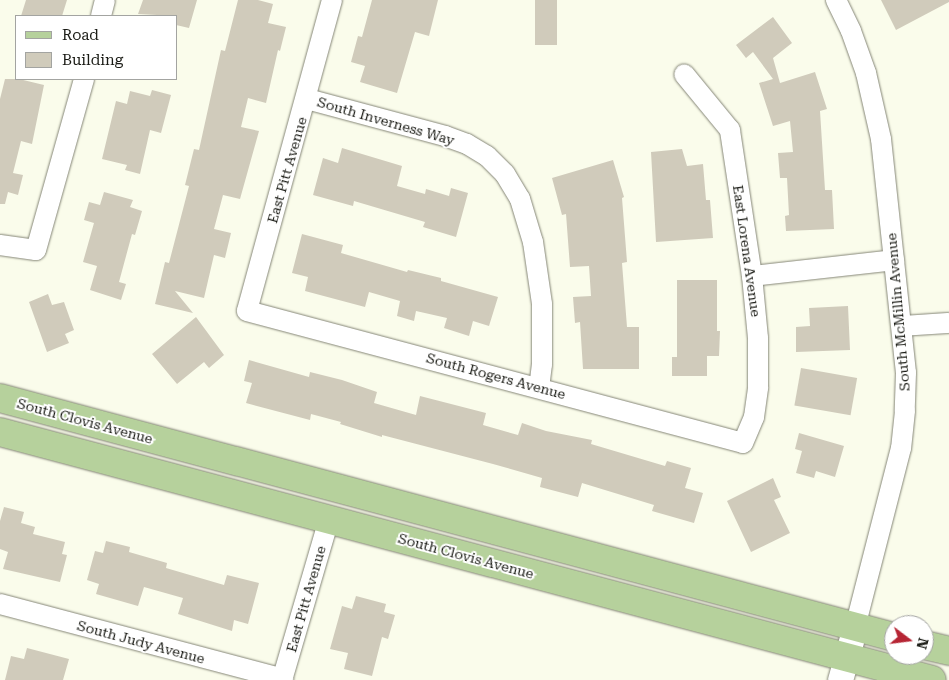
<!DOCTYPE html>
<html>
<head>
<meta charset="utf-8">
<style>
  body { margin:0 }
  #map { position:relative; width:949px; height:680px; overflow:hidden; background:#fafceb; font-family:"Roboto Serif",serif }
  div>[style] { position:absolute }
  .building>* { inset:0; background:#d0cbbb; transform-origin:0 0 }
  .roads { filter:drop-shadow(0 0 1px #858677) drop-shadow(0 0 1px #858677) }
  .minor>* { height:20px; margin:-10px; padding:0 10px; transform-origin:10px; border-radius:10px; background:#fff }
  .tertiary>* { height:25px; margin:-12.5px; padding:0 12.5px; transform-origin:12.5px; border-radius:12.5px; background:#fff }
  .primary>* { height:28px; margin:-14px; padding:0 14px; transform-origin:14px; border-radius:14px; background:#b6d19c }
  span { translate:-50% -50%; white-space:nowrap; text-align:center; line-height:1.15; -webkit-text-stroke:4px #fff; paint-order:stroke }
  .street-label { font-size:14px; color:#1a1b15 }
  .legend { position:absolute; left:15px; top:15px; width:162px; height:65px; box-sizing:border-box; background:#fff; border:1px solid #a3a4a1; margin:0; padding:6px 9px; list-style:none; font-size:15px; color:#1a1b15 }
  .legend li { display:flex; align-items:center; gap:10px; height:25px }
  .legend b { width:25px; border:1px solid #a3a4a1 }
  .north { position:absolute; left:884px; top:615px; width:50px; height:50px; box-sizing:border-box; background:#fff; border:1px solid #a3a4a1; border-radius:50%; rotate:105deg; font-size:14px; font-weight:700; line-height:20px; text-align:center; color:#1a1b15 }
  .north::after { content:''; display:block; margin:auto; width:18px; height:22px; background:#b62534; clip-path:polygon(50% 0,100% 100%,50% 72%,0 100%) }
</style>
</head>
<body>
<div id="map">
  <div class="building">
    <div style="clip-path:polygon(26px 0,67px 0,62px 16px,21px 16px)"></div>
    <div style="clip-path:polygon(143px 0,197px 0,189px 28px,176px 25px,176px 16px,138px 14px)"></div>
    <div style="clip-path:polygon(238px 0,258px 0,273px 4px,268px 23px,286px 27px,280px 51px,278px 50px,266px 103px,248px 98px,241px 127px,259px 131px,240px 199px,223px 195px,214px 229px,231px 233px,225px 258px,214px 255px,204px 298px,175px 291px,193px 313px,155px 304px,165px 262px,169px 263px,189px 186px,185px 185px,194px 149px,199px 150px,221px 50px,225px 51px)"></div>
    <div style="clip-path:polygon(372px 0,438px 0,429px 36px,415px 32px,397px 93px,360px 82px,365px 66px,351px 62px,358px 36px,362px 37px)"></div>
    <div style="left:535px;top:0;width:22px;height:45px"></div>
    <div style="clip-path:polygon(881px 0,949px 0,949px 2px,896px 30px)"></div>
    <div style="clip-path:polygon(773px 17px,792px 43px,773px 58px,780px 83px,815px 72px,827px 109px,820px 111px,825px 190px,832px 190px,834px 229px,786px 231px,785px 216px,789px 215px,787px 178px,780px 178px,778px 153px,793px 152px,790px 121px,773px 126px,759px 83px,773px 79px,753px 52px,746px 58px,736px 45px)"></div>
    <div style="clip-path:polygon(5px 79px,19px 79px,44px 85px,32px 144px,21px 141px,13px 173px,23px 175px,18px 195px,8px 192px,5px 204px,0 204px,0 99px)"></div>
    <div style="clip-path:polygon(152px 90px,171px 95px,161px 133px,150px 130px,140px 174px,125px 170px,127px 165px,102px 159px,116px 101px,127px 104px,130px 91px,150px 96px)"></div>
    <div style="clip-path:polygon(342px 148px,402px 166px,397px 186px,425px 194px,426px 189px,449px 196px,451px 188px,468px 193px,456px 237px,423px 227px,425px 222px,354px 201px,353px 206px,313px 195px,323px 158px,338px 163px)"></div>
    <div style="clip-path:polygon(682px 149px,687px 166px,703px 164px,706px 200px,710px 200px,713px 238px,656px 242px,651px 152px)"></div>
    <div style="clip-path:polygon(613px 160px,624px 197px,622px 198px,627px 262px,622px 263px,627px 327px,639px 327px,639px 369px,583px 369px,580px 322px,575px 323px,573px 297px,591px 296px,589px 266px,570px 267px,566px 214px,562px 215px,552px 178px)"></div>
    <div style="clip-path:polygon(104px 192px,133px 200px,130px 207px,142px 211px,135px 235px,132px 234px,119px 282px,126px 284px,121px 300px,90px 290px,97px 266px,83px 262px,94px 223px,84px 220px,89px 202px,100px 205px)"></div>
    <div style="clip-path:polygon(302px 234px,343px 245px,341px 253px,407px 272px,408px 270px,441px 278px,441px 281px,498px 297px,489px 326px,473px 321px,469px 336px,444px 328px,447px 318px,416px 311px,414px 321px,397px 316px,400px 301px,369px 292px,365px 307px,305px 291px,308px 277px,292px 273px)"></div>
    <div style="clip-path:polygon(677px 280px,717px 280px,717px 331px,720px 331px,719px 356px,707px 356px,707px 376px,672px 376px,672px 357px,677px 357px)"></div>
    <div style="clip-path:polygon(48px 294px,52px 305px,64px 302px,74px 330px,65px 334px,69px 343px,47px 352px,29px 302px)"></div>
    <div style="clip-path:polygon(848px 306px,850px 350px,796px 352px,796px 327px,810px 326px,809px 308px)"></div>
    <div style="clip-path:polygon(196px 317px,224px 355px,209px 368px,204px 362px,177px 384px,152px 354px)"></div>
    <div style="clip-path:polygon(249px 360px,309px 377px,310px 372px,342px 380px,377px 392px,374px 403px,416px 415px,420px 396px,486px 413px,483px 425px,518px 435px,522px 423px,546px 431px,592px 440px,591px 444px,665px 466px,667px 461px,691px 468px,685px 488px,703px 493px,694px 523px,652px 511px,654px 505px,582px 483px,578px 497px,540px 487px,542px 478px,493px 464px,382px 435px,382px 437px,340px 424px,341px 422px,311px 414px,310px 420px,246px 403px,252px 383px,244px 381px)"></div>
    <div style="left:801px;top:368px;width:57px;height:38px;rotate:10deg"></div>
    <div style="clip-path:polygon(799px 433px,844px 446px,835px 477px,816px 471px,814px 478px,796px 473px,802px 451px,795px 449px)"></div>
    <div style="clip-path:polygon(773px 478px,781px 497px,774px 500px,790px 533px,751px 552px,727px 501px)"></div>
    <div style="clip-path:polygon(4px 507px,24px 512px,21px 523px,35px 527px,33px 534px,65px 542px,62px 554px,67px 555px,60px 582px,3px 569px,8px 552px,0 549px,0 521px)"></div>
    <div style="clip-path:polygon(106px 541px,130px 547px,129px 552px,167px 563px,166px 568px,224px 585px,227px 575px,259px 583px,248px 624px,234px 620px,232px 631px,178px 614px,183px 598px,144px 587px,138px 606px,96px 594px,99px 584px,87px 580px,95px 551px,103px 553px)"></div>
    <div style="clip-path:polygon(356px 596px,386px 604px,384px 612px,395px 615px,388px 639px,382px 637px,372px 676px,344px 669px,348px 653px,330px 649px,342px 606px,352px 609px)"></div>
    <div style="clip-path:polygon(27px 648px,69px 659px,63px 680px,5px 680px,11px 656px,24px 659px)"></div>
  </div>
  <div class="roads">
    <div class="minor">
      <div style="left:332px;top:0;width:322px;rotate:105.3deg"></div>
      <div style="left:247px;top:311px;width:513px;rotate:14.9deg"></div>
      <div style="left:743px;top:443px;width:28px;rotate:-67deg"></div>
      <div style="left:754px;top:417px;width:30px;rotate:-82deg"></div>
      <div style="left:758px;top:387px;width:49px;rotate:-90deg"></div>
      <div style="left:758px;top:338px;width:62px;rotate:-95.5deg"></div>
      <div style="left:752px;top:276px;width:148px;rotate:-98.6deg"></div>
      <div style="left:730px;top:130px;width:72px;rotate:-129.4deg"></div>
      <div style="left:836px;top:0;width:34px;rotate:64deg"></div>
      <div style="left:851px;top:31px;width:45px;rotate:70.3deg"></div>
      <div style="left:866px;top:73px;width:68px;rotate:77.2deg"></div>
      <div style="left:881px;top:139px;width:235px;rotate:83.9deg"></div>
      <div style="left:906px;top:373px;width:38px;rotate:92deg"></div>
      <div style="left:905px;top:411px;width:37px;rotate:96deg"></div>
      <div style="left:901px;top:448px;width:185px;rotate:104.4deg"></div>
      <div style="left:101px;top:16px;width:16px;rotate:-76deg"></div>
      <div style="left:307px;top:99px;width:143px;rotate:15deg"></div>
      <div style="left:445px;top:136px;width:23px;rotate:20deg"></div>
      <div style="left:467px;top:144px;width:23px;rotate:31deg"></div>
      <div style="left:487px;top:156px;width:25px;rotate:45deg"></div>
      <div style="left:505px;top:174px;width:29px;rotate:59deg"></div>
      <div style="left:520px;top:199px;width:45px;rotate:73.2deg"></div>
      <div style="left:533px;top:242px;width:63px;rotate:81.7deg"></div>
      <div style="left:542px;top:304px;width:60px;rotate:90deg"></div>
      <div style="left:542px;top:364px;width:23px;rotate:97deg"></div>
      <div style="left:0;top:245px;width:36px;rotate:8deg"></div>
      <div style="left:36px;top:250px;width:178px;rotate:-74.3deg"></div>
      <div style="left:752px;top:276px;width:143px;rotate:-6.4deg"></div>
      <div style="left:902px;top:326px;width:47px;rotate:-3.7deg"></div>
      <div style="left:0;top:604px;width:293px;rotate:14.8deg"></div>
      <div style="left:282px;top:680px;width:168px;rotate:-73.7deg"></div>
    </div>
    <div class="tertiary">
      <div style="left:840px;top:680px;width:55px;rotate:-74.2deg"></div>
    </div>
    <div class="primary">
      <div style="left:0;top:398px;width:925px;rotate:14.97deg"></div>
      <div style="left:0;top:432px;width:964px;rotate:14.9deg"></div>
      <div style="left:924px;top:645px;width:26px;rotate:13deg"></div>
    </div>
  </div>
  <div class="street-label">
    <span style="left:386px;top:121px;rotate:16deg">South Inverness Way</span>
    <span style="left:287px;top:170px;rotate:-74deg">East Pitt Avenue</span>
    <span style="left:747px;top:251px;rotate:82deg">East Lorena Avenue</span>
    <span style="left:898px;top:312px;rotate:-95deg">South McMillin Avenue</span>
    <span style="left:496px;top:376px;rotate:15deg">South Rogers Avenue</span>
    <span style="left:85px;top:421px;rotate:15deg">South Clovis Avenue</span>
    <span style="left:466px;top:556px;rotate:15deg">South Clovis Avenue</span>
    <span style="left:306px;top:599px;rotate:-74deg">East Pitt Avenue</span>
    <span style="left:141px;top:642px;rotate:15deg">South Judy Avenue</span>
  </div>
  <ul class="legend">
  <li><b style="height:6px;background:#b6d19c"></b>Road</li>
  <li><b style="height:14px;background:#d0cbbb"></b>Building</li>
  </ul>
  <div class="north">N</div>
</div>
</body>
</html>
